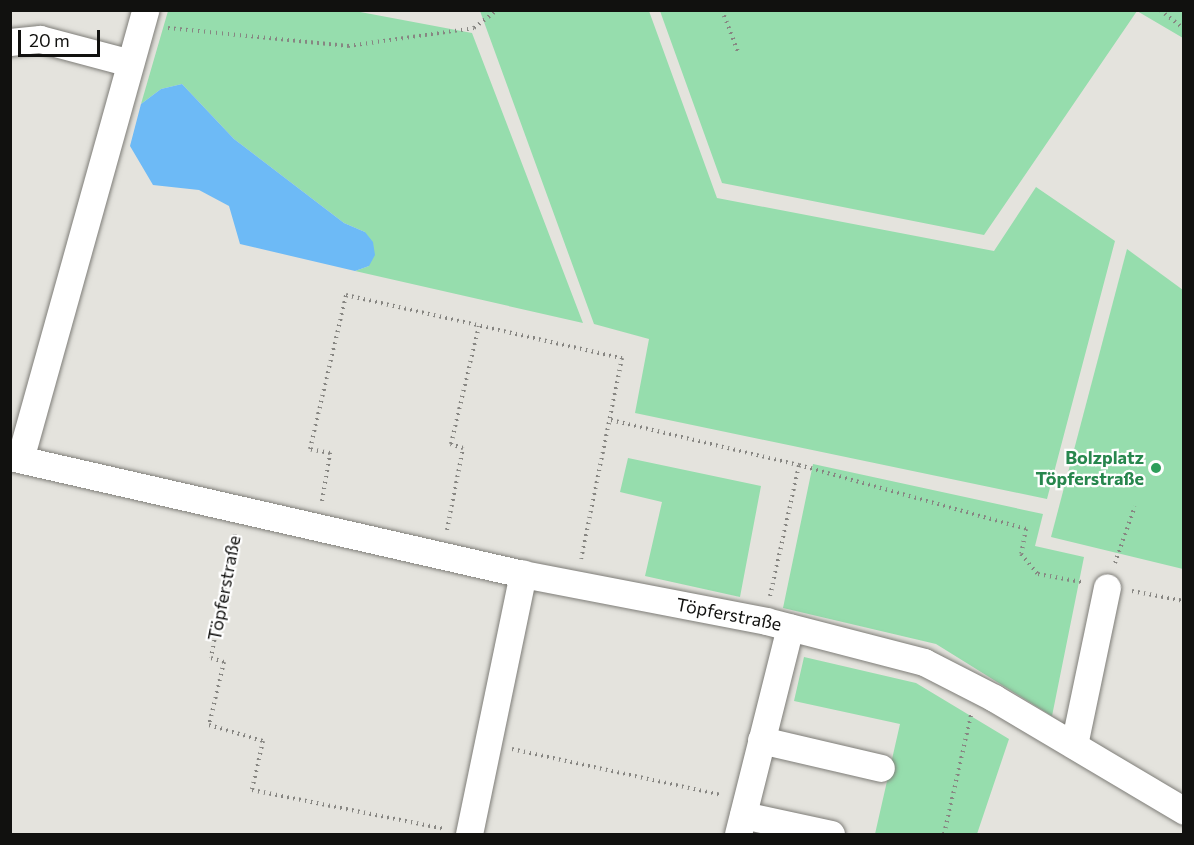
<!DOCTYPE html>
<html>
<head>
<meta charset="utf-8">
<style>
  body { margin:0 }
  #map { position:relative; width:1194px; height:845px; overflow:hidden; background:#e4e3dd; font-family:Commissioner,sans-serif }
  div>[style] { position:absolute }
  .green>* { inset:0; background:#96ddad }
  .water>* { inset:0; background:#6dbaf6 }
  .path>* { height:4px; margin-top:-2px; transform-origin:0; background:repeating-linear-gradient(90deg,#878682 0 1.5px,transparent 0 6px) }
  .roads { filter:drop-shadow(0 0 2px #7e7d78) drop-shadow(0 0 2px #7e7d78) }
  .minor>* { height:27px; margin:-13.5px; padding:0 13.5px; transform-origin:13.5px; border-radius:13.5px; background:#fff }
  .dots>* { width:16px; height:16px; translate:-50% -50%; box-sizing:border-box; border:3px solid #fff; border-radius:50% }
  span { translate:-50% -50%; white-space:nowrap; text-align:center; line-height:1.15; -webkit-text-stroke:4.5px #fff; paint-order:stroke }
  .leisure-label { font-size:18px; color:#27864d; font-weight:700 }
  .right { translate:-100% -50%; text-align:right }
  .street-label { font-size:18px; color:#11110f }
  .frame { position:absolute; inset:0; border:12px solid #11110f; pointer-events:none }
  .scale { position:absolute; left:18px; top:30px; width:82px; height:27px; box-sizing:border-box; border:3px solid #11110f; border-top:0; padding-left:8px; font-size:18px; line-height:21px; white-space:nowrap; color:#11110f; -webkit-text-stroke:4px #fff; paint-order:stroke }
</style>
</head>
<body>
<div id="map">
  <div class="green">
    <div style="clip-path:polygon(168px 11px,355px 11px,472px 33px,583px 323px,355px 271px,369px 266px,365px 232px,344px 223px,234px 139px,182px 84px,161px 89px,141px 104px)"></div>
    <div style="clip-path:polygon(480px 11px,649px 11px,717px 198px,994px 251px,1036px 187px,1115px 241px,1047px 499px,635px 413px,649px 339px,594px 324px)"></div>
    <div style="clip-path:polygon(660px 11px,1183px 11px,1183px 38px,1137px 11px,984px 235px,722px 183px)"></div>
    <div style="clip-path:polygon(1127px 249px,1183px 290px,1183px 569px,1051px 537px)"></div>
    <div style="clip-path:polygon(628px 458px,761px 486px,740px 597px,645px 576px,662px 502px,620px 492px)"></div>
    <div style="clip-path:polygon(813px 464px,1043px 514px,1035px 546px,1084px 557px,1052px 716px,936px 644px,783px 608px)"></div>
    <div style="clip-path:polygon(804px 657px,916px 683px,1009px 739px,977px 834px,875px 834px,900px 724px,794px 701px)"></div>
  </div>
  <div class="water">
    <div style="clip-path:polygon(182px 84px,234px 139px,344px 223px,365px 232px,373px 242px,375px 255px,369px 266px,355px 271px,240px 244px,229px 206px,199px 190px,153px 185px,130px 146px,141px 104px,161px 89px)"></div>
  </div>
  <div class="path">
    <div style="left:722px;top:10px;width:45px;rotate:69.1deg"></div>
    <div style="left:1160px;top:10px;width:31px;rotate:38deg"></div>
    <div style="left:168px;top:28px;width:181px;rotate:5.7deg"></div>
    <div style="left:348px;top:46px;width:127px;rotate:-8.1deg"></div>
    <div style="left:474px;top:28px;width:29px;rotate:-38deg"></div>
    <div style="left:611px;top:420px;width:193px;rotate:13.5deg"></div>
    <div style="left:799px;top:465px;width:236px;rotate:15.7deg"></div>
    <div style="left:1026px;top:529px;width:25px;rotate:101deg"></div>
    <div style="left:1021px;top:554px;width:26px;rotate:50deg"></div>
    <div style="left:1038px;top:574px;width:44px;rotate:10.5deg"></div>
    <div style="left:322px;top:501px;width:49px;rotate:-80.5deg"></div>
    <div style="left:330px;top:453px;width:20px;rotate:-169deg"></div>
    <div style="left:310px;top:449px;width:158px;rotate:-76.8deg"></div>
    <div style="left:346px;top:295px;width:283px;rotate:12.9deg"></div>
    <div style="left:622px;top:358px;width:205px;rotate:101.5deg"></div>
    <div style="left:447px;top:530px;width:84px;rotate:-79deg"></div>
    <div style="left:463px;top:448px;width:13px;rotate:-162deg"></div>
    <div style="left:451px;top:444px;width:121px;rotate:-76.7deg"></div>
    <div style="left:235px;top:534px;width:126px;rotate:101deg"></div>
    <div style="left:211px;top:658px;width:14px;rotate:17deg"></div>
    <div style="left:224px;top:662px;width:65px;rotate:103.4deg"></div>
    <div style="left:209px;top:725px;width:56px;rotate:16.5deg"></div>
    <div style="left:263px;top:741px;width:50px;rotate:102.7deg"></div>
    <div style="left:252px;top:790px;width:197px;rotate:11.4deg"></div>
    <div style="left:1115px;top:563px;width:60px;rotate:-70.7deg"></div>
    <div style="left:1132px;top:591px;width:53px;rotate:10.9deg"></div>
    <div style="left:770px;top:596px;width:134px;rotate:-77.5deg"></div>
    <div style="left:512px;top:749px;width:215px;rotate:12.4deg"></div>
    <div style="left:944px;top:834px;width:122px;rotate:-77.2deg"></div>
  </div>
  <div class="roads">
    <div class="minor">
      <div style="left:10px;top:42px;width:30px;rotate:-6deg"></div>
      <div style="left:40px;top:39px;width:93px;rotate:14.9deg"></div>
      <div style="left:10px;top:457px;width:526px;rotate:12.85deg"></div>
      <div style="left:523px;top:574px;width:248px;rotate:10.9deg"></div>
      <div style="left:766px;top:621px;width:163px;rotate:14.5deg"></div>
      <div style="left:924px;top:662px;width:79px;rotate:27.2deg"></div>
      <div style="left:994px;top:698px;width:221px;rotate:30.7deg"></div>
      <div style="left:20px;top:459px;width:466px;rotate:-74.4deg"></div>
      <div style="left:761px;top:740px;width:123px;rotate:13.1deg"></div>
      <div style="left:1074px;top:745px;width:161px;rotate:-78.2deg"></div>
      <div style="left:743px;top:815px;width:90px;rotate:12.2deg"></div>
      <div style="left:469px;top:834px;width:266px;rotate:-78.3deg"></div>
      <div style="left:738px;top:834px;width:213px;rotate:-75.9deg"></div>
    </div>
  </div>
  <div class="dots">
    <div style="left:1156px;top:468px;background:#2e9e5b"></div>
  </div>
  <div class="leisure-label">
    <span class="right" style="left:1144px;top:468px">Bolzplatz<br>Töpferstraße</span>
  </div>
  <div class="street-label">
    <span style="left:224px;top:588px;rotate:-79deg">Töpferstraße</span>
    <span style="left:729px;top:614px;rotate:11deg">Töpferstraße</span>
  </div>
  <div class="frame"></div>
  <div class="scale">20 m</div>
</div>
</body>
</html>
